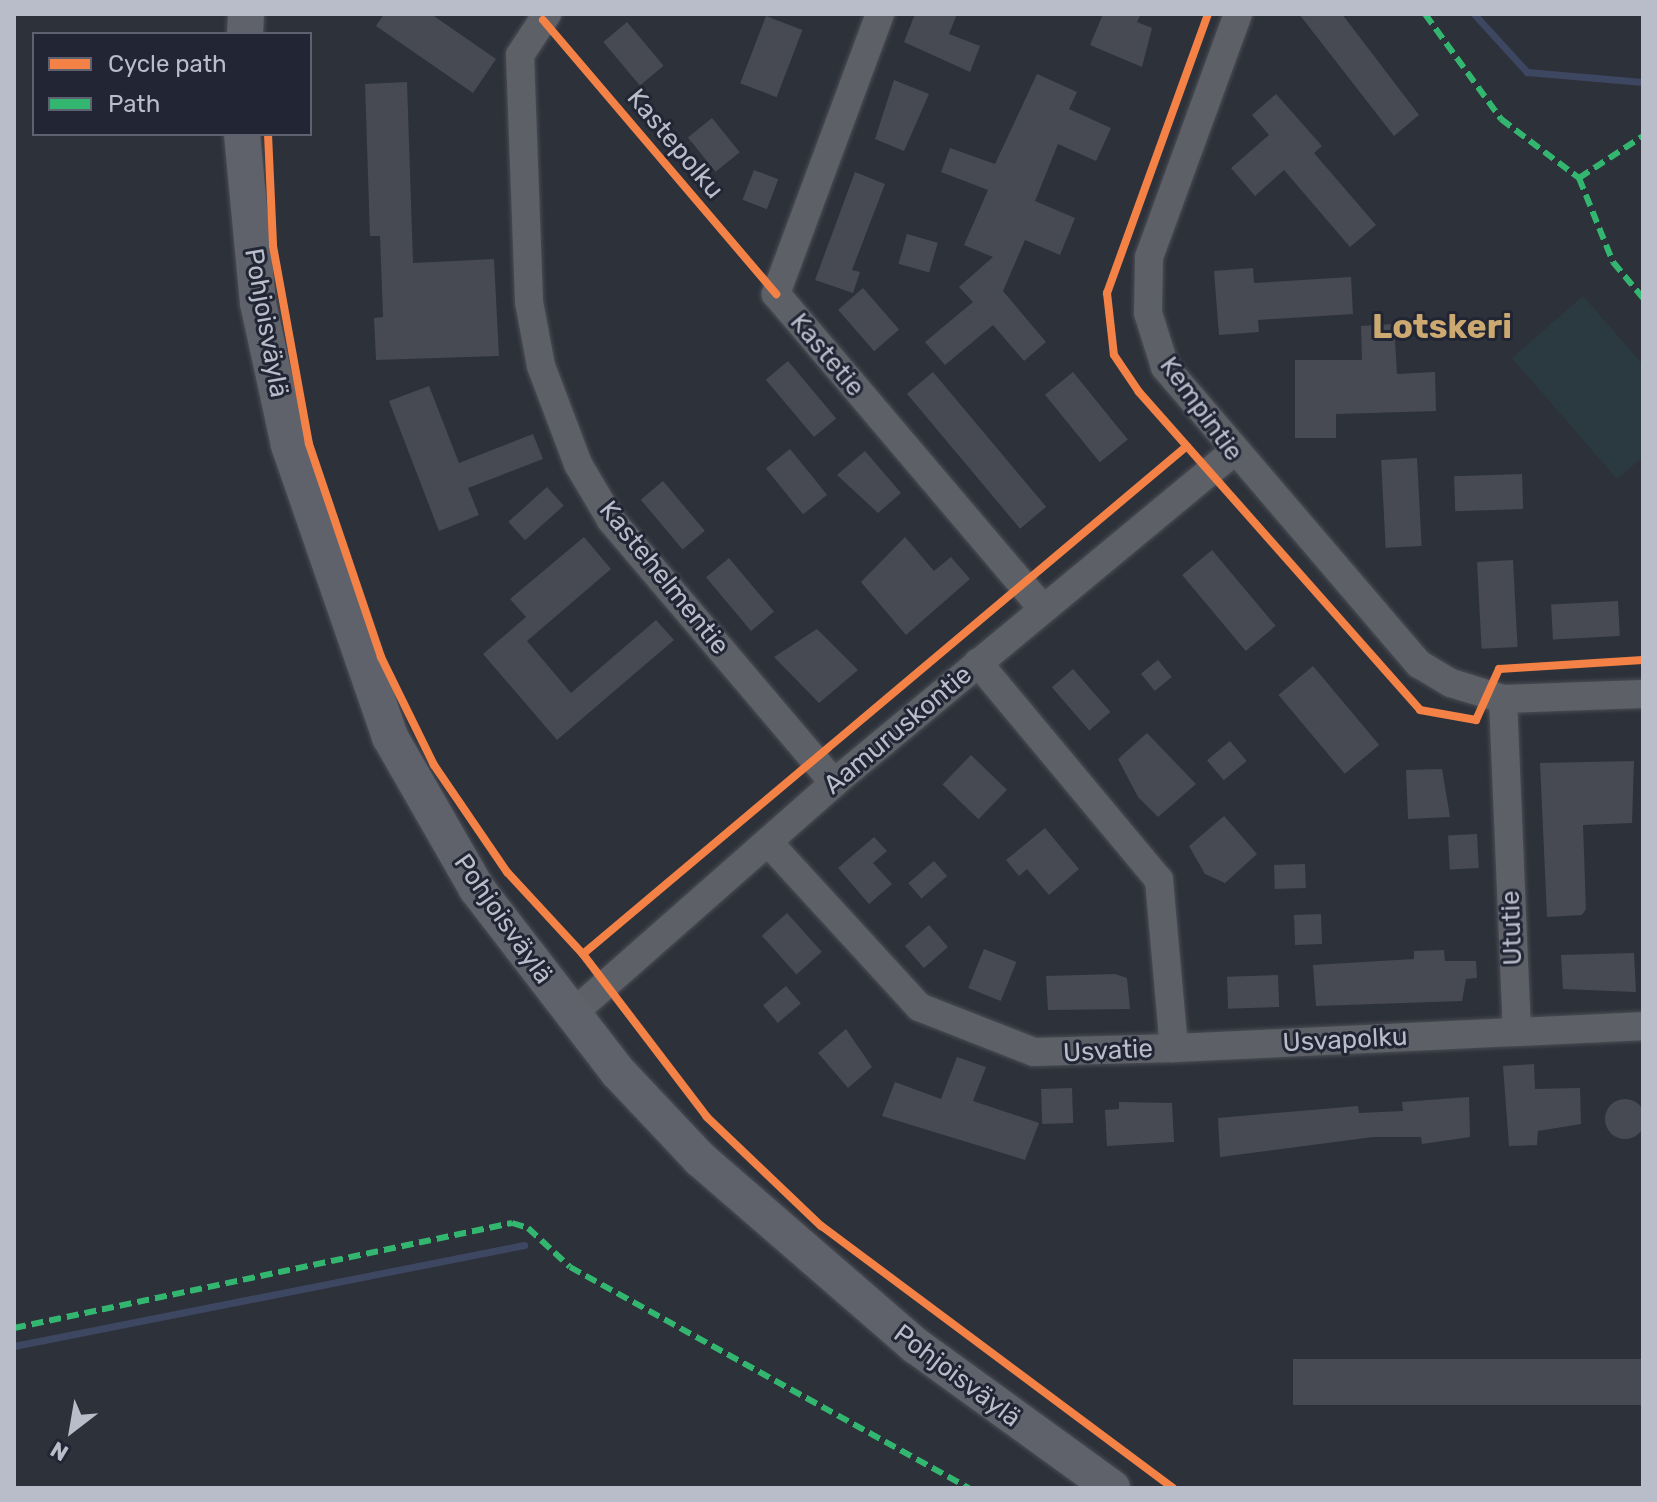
<!DOCTYPE html>
<html>
<head>
<meta charset="utf-8">
<style>
  body { margin:0 }
  #map { position:relative; width:1657px; height:1502px; overflow:hidden; background:#2d313a; font-family:Rubik,sans-serif }
  div>[style] { position:absolute }
  .green>* { inset:0; background:#2b3a40 }
  .stream>* { height:7px; margin:-3.5px; padding:0 3.5px; transform-origin:3.5px; border-radius:3.5px; background:#3e4762 }
  .building>* { inset:0; background:#474a52; transform-origin:0 0 }
  .round { border-radius:50% }
  .roads { filter:drop-shadow(0 0 2px #4b4d54) drop-shadow(0 0 2px #4b4d54) }
  .minor>* { height:28px; margin:-14px; padding:0 14px; transform-origin:14px; border-radius:14px; background:#5e6068 }
  .major>* { height:36px; margin:-18px; padding:0 18px; transform-origin:18px; border-radius:18px; background:#5f626a }
  .quiet>* { height:6px; margin-top:-3px; transform-origin:0; background:repeating-linear-gradient(90deg,#33b770 0 12px,transparent 0 18px) }
  .cycleway>* { height:8px; margin:-4px; padding:0 4px; transform-origin:4px; border-radius:4px; background:#f48246 }
  span { translate:-50% -50%; white-space:nowrap; text-align:center; line-height:1.15; -webkit-text-stroke:6px #212534; paint-order:stroke }
  .street-label { font-size:26px; color:#b9bcc9 }
  .district-label { font-size:34px; color:#cca971; font-weight:700 }
  .frame { position:absolute; inset:0; border:16px solid #b9bcc9; pointer-events:none }
  .legend { position:absolute; left:32px; top:32px; width:280px; height:104px; box-sizing:border-box; background:#212534; border:2px solid #5e6170; margin:0; padding:10px 14px; list-style:none; font-size:24px; color:#b9bcc9 }
  .legend li { display:flex; align-items:center; gap:16px; height:40px }
  .legend b { width:40px; border:2px solid #5e6170 }
  .north { position:absolute; left:32px; top:1390px; width:80px; height:80px; -webkit-text-stroke:6px #212534; paint-order:stroke; rotate:211deg; font-size:22px; font-weight:700; line-height:32px; text-align:center; color:#b9bcc9 }
  .north::after { content:''; display:block; margin:auto; width:28px; height:36px; background:#b9bcc9; clip-path:polygon(50% 0,100% 100%,50% 72%,0 100%) }
</style>
</head>
<body>
<div id="map">
  <div class="green">
    <div style="clip-path:polygon(1583px 296px,1643px 365px,1643px 457px,1617px 479px,1512px 358px)"></div>
  </div>
  <div class="stream">
    <div style="left:1474px;top:14px;width:79px;rotate:47.6deg"></div>
    <div style="left:1527px;top:72px;width:116px;rotate:4.9deg"></div>
    <div style="left:14px;top:1346px;width:520px;rotate:-11.2deg"></div>
  </div>
  <div class="building">
    <div style="clip-path:polygon(384px 14px,431px 14px,496px 59px,473px 93px,376px 26px)"></div>
    <div style="clip-path:polygon(915px 14px,957px 14px,949px 34px,980px 46px,970px 72px,904px 42px)"></div>
    <div style="clip-path:polygon(1103px 14px,1141px 14px,1137px 22px,1152px 28px,1142px 67px,1090px 45px)"></div>
    <div style="clip-path:polygon(1299px 14px,1342px 14px,1419px 115px,1394px 136px)"></div>
    <div style="left:766px;top:16px;width:39px;height:72px;rotate:21deg"></div>
    <div style="left:627px;top:22px;width:57px;height:31px;rotate:50deg"></div>
    <div style="clip-path:polygon(1037px 74px,1077px 92px,1069px 109px,1111px 128px,1096px 161px,1058px 144px,1035px 201px,1075px 218px,1060px 255px,1025px 240px,1003px 291px,1046px 342px,1024px 361px,993px 325px,945px 365px,925px 342px,973px 302px,959px 287px,993px 257px,964px 245px,988px 190px,941px 172px,950px 148px,995px 164px)"></div>
    <div style="clip-path:polygon(894px 80px,929px 94px,904px 151px,875px 139px)"></div>
    <div style="clip-path:polygon(407px 82px,413px 263px,494px 259px,499px 356px,376px 360px,374px 318px,383px 317px,380px 236px,370px 236px,365px 84px)"></div>
    <div style="clip-path:polygon(1276px 94px,1322px 146px,1314px 153px,1376px 225px,1350px 247px,1284px 170px,1255px 196px,1231px 168px,1269px 135px,1252px 115px)"></div>
    <div style="left:712px;top:118px;width:44px;height:31px;rotate:51deg"></div>
    <div style="left:754px;top:170px;width:26px;height:32px;rotate:21deg"></div>
    <div style="clip-path:polygon(855px 172px,885px 184px,852px 270px,860px 272px,853px 293px,815px 280px)"></div>
    <div style="left:907px;top:234px;width:32px;height:31px;rotate:16deg"></div>
    <div style="clip-path:polygon(1253px 268px,1254px 283px,1351px 277px,1353px 314px,1258px 320px,1259px 332px,1219px 335px,1214px 271px)"></div>
    <div style="left:863px;top:288px;width:55px;height:33px;rotate:49deg"></div>
    <div style="clip-path:polygon(1394px 324px,1397px 374px,1435px 372px,1436px 411px,1336px 414px,1336px 438px,1295px 438px,1295px 360px,1362px 360px,1361px 326px)"></div>
    <div style="left:788px;top:361px;width:75px;height:29px;rotate:50deg"></div>
    <div style="left:933px;top:372px;width:176px;height:34px;rotate:50deg"></div>
    <div style="left:1073px;top:372px;width:87px;height:36px;rotate:51deg"></div>
    <div style="clip-path:polygon(429px 386px,459px 463px,533px 434px,543px 459px,468px 488px,479px 515px,439px 531px,389px 401px)"></div>
    <div style="left:790px;top:449px;width:59px;height:31px;rotate:51deg"></div>
    <div style="clip-path:polygon(865px 451px,901px 493px,878px 513px,837px 475px)"></div>
    <div style="left:1417px;top:458px;width:88px;height:36px;rotate:87deg"></div>
    <div style="left:1522px;top:474px;width:35px;height:68px;rotate:88deg"></div>
    <div style="left:663px;top:481px;width:65px;height:29px;rotate:50deg"></div>
    <div style="left:547px;top:487px;width:25px;height:52px;rotate:48deg"></div>
    <div style="clip-path:polygon(584px 537px,611px 569px,527px 641px,571px 693px,656px 620px,674px 640px,557px 740px,483px 654px,526px 617px,510px 599px)"></div>
    <div style="clip-path:polygon(905px 537px,934px 571px,951px 557px,970px 579px,906px 635px,861px 582px)"></div>
    <div style="left:1212px;top:550px;width:99px;height:39px;rotate:50deg"></div>
    <div style="left:729px;top:558px;width:70px;height:30px;rotate:50deg"></div>
    <div style="left:1513px;top:560px;width:87px;height:36px;rotate:87deg"></div>
    <div style="left:1618px;top:601px;width:35px;height:67px;rotate:87deg"></div>
    <div style="clip-path:polygon(817px 629px,858px 670px,819px 703px,774px 657px)"></div>
    <div style="left:1158px;top:660px;width:22px;height:22px;rotate:51deg"></div>
    <div style="left:1313px;top:666px;width:103px;height:45px;rotate:50deg"></div>
    <div style="left:1073px;top:669px;width:57px;height:28px;rotate:49deg"></div>
    <div style="clip-path:polygon(1147px 733px,1196px 784px,1158px 817px,1138px 797px,1118px 759px)"></div>
    <div style="left:1230px;top:741px;width:26px;height:30px;rotate:50deg"></div>
    <div style="left:971px;top:755px;width:50px;height:41px;rotate:44deg"></div>
    <div style="clip-path:polygon(1634px 761px,1632px 823px,1583px 825px,1586px 909px,1582px 915px,1547px 917px,1540px 763px)"></div>
    <div style="clip-path:polygon(1442px 769px,1450px 817px,1408px 819px,1406px 770px)"></div>
    <div style="clip-path:polygon(1224px 816px,1257px 854px,1225px 883px,1205px 874px,1189px 846px)"></div>
    <div style="clip-path:polygon(1045px 828px,1079px 869px,1049px 895px,1027px 869px,1019px 876px,1006px 860px)"></div>
    <div style="left:1477px;top:834px;width:34px;height:29px;rotate:87deg"></div>
    <div style="clip-path:polygon(874px 837px,887px 851px,873px 863px,892px 884px,869px 904px,838px 868px)"></div>
    <div style="left:934px;top:861px;width:20px;height:34px;rotate:49deg"></div>
    <div style="left:1305px;top:864px;width:24px;height:31px;rotate:88deg"></div>
    <div style="left:787px;top:913px;width:52px;height:34px;rotate:48deg"></div>
    <div style="left:1321px;top:914px;width:30px;height:27px;rotate:88deg"></div>
    <div style="left:929px;top:925px;width:29px;height:32px;rotate:49deg"></div>
    <div style="left:984px;top:949px;width:35px;height:42px;rotate:22deg"></div>
    <div style="clip-path:polygon(1444px 950px,1445px 961px,1476px 961px,1477px 978px,1466px 979px,1462px 1001px,1316px 1006px,1313px 965px,1414px 959px,1414px 951px)"></div>
    <div style="clip-path:polygon(1634px 953px,1636px 992px,1563px 989px,1561px 955px)"></div>
    <div style="clip-path:polygon(1115px 974px,1127px 978px,1130px 1009px,1048px 1010px,1046px 976px)"></div>
    <div style="left:1278px;top:975px;width:32px;height:51px;rotate:88deg"></div>
    <div style="left:786px;top:986px;width:23px;height:30px;rotate:50deg"></div>
    <div style="clip-path:polygon(846px 1029px,872px 1067px,848px 1088px,818px 1053px)"></div>
    <div style="clip-path:polygon(957px 1057px,986px 1067px,973px 1101px,1039px 1123px,1025px 1160px,882px 1116px,895px 1082px,941px 1099px)"></div>
    <div style="clip-path:polygon(1534px 1064px,1535px 1089px,1580px 1088px,1581px 1124px,1538px 1131px,1537px 1145px,1509px 1146px,1503px 1066px)"></div>
    <div style="left:1072px;top:1088px;width:35px;height:31px;rotate:88deg"></div>
    <div style="clip-path:polygon(1469px 1097px,1470px 1137px,1422px 1144px,1421px 1137px,1373px 1137px,1220px 1157px,1218px 1118px,1358px 1106px,1359px 1113px,1403px 1111px,1402px 1102px)"></div>
    <div class="round" style="left:1605px;top:1099px;width:40px;height:40px"></div>
    <div style="clip-path:polygon(1119px 1102px,1172px 1103px,1174px 1142px,1107px 1146px,1105px 1110px,1119px 1109px)"></div>
    <div style="left:1643px;top:1359px;width:46px;height:350px;rotate:90deg"></div>
  </div>
  <div class="roads">
    <div class="minor">
      <div style="left:547px;top:14px;width:49px;rotate:123.4deg"></div>
      <div style="left:520px;top:55px;width:247px;rotate:87.9deg"></div>
      <div style="left:529px;top:302px;width:65px;rotate:79.4deg"></div>
      <div style="left:541px;top:366px;width:105px;rotate:69.3deg"></div>
      <div style="left:578px;top:464px;width:65px;rotate:59.5deg"></div>
      <div style="left:611px;top:520px;width:345px;rotate:49.7deg"></div>
      <div style="left:880px;top:14px;width:299px;rotate:110.4deg"></div>
      <div style="left:776px;top:294px;width:410px;rotate:49.7deg"></div>
      <div style="left:1238px;top:14px;width:259px;rotate:110.1deg"></div>
      <div style="left:1149px;top:257px;width:56px;rotate:91deg"></div>
      <div style="left:1148px;top:313px;width:57px;rotate:72.5deg"></div>
      <div style="left:1165px;top:367px;width:391px;rotate:49.5deg"></div>
      <div style="left:1419px;top:664px;width:37px;rotate:31deg"></div>
      <div style="left:1451px;top:683px;width:54px;rotate:17.1deg"></div>
      <div style="left:1503px;top:699px;width:140px;rotate:-2deg"></div>
      <div style="left:1503px;top:699px;width:333px;rotate:87.6deg"></div>
      <div style="left:1517px;top:1032px;width:126px;rotate:-2.7deg"></div>
      <div style="left:768px;top:842px;width:224px;rotate:47.5deg"></div>
      <div style="left:919px;top:1007px;width:123px;rotate:21.4deg"></div>
      <div style="left:1034px;top:1052px;width:140px;rotate:-1.6deg"></div>
      <div style="left:1174px;top:1048px;width:169px;rotate:-95.1deg"></div>
      <div style="left:1159px;top:880px;width:283px;rotate:-129.8deg"></div>
      <div style="left:571px;top:1015px;width:351px;rotate:-41.4deg"></div>
      <div style="left:834px;top:783px;width:517px;rotate:-39.66deg"></div>
      <div style="left:1174px;top:1048px;width:343px;rotate:-2.7deg"></div>
    </div>
    <div class="major">
      <div style="left:245px;top:34px;width:20px;rotate:-87deg"></div>
      <div style="left:242px;top:134px;width:170px;rotate:84.6deg"></div>
      <div style="left:258px;top:303px;width:145px;rotate:77.7deg"></div>
      <div style="left:289px;top:445px;width:309px;rotate:70.9deg"></div>
      <div style="left:390px;top:737px;width:175px;rotate:60.2deg"></div>
      <div style="left:477px;top:889px;width:231px;rotate:52.4deg"></div>
      <div style="left:618px;top:1072px;width:120px;rotate:46.7deg"></div>
      <div style="left:700px;top:1159px;width:286px;rotate:40.9deg"></div>
      <div style="left:916px;top:1346px;width:242px;rotate:35.9deg"></div>
    </div>
  </div>
  <div class="quiet">
    <div style="left:1425px;top:14px;width:130px;rotate:54.1deg"></div>
    <div style="left:1501px;top:119px;width:98px;rotate:37.1deg"></div>
    <div style="left:1579px;top:178px;width:91px;rotate:68deg"></div>
    <div style="left:1613px;top:262px;width:47px;rotate:50.2deg"></div>
    <div style="left:1579px;top:178px;width:77px;rotate:-33.3deg"></div>
    <div style="left:14px;top:1328px;width:509px;rotate:-11.91deg"></div>
    <div style="left:512px;top:1223px;width:17px;rotate:17deg"></div>
    <div style="left:528px;top:1228px;width:57px;rotate:42.9deg"></div>
    <div style="left:570px;top:1267px;width:456px;rotate:29deg"></div>
  </div>
  <div class="cycleway">
    <div style="left:1208px;top:14px;width:297px;rotate:109.9deg"></div>
    <div style="left:1107px;top:293px;width:62px;rotate:83.6deg"></div>
    <div style="left:1114px;top:355px;width:45px;rotate:56deg"></div>
    <div style="left:1139px;top:392px;width:424px;rotate:48.5deg"></div>
    <div style="left:1420px;top:710px;width:57px;rotate:10.1deg"></div>
    <div style="left:1476px;top:720px;width:56px;rotate:-65.7deg"></div>
    <div style="left:1499px;top:669px;width:144px;rotate:-3.6deg"></div>
    <div style="left:543px;top:20px;width:360px;rotate:49.6deg"></div>
    <div style="left:268px;top:134px;width:112px;rotate:87.4deg"></div>
    <div style="left:273px;top:246px;width:201px;rotate:79.7deg"></div>
    <div style="left:309px;top:444px;width:225px;rotate:71.3deg"></div>
    <div style="left:381px;top:657px;width:120px;rotate:63.9deg"></div>
    <div style="left:434px;top:765px;width:130px;rotate:55.7deg"></div>
    <div style="left:507px;top:872px;width:112px;rotate:47.2deg"></div>
    <div style="left:1173px;top:1488px;width:439px;rotate:-143.3deg"></div>
    <div style="left:821px;top:1226px;width:158px;rotate:-136.3deg"></div>
    <div style="left:707px;top:1117px;width:205px;rotate:-127.3deg"></div>
    <div style="left:583px;top:954px;width:789px;rotate:-40.07deg"></div>
  </div>
  <div class="street-label">
    <span style="left:675px;top:144px;rotate:50deg">Kastepolku</span>
    <span style="left:266px;top:323px;rotate:80deg">Pohjoisväylä</span>
    <span style="left:827px;top:355px;rotate:50deg">Kastetie</span>
    <span style="left:1201px;top:409px;rotate:54deg">Kempintie</span>
    <span style="left:664px;top:578px;rotate:51deg">Kastehelmentie</span>
    <span style="left:898px;top:730px;rotate:-40deg">Aamuruskontie</span>
    <span style="left:503px;top:919px;rotate:55deg">Pohjoisväylä</span>
    <span style="left:1512px;top:928px;rotate:-92deg">Ututie</span>
    <span style="left:1345px;top:1040px;rotate:-3deg">Usvapolku</span>
    <span style="left:1108px;top:1051px;rotate:-3deg">Usvatie</span>
    <span style="left:957px;top:1376px;rotate:37deg">Pohjoisväylä</span>
  </div>
  <div class="district-label">
    <span style="left:1442px;top:327px">Lotskeri</span>
  </div>
  <div class="frame"></div>
  <ul class="legend">
  <li><b style="height:10px;background:#f48246"></b>Cycle path</li>
  <li><b style="height:10px;background:#33b770"></b>Path</li>
  </ul>
  <div class="north">N</div>
</div>
</body>
</html>
